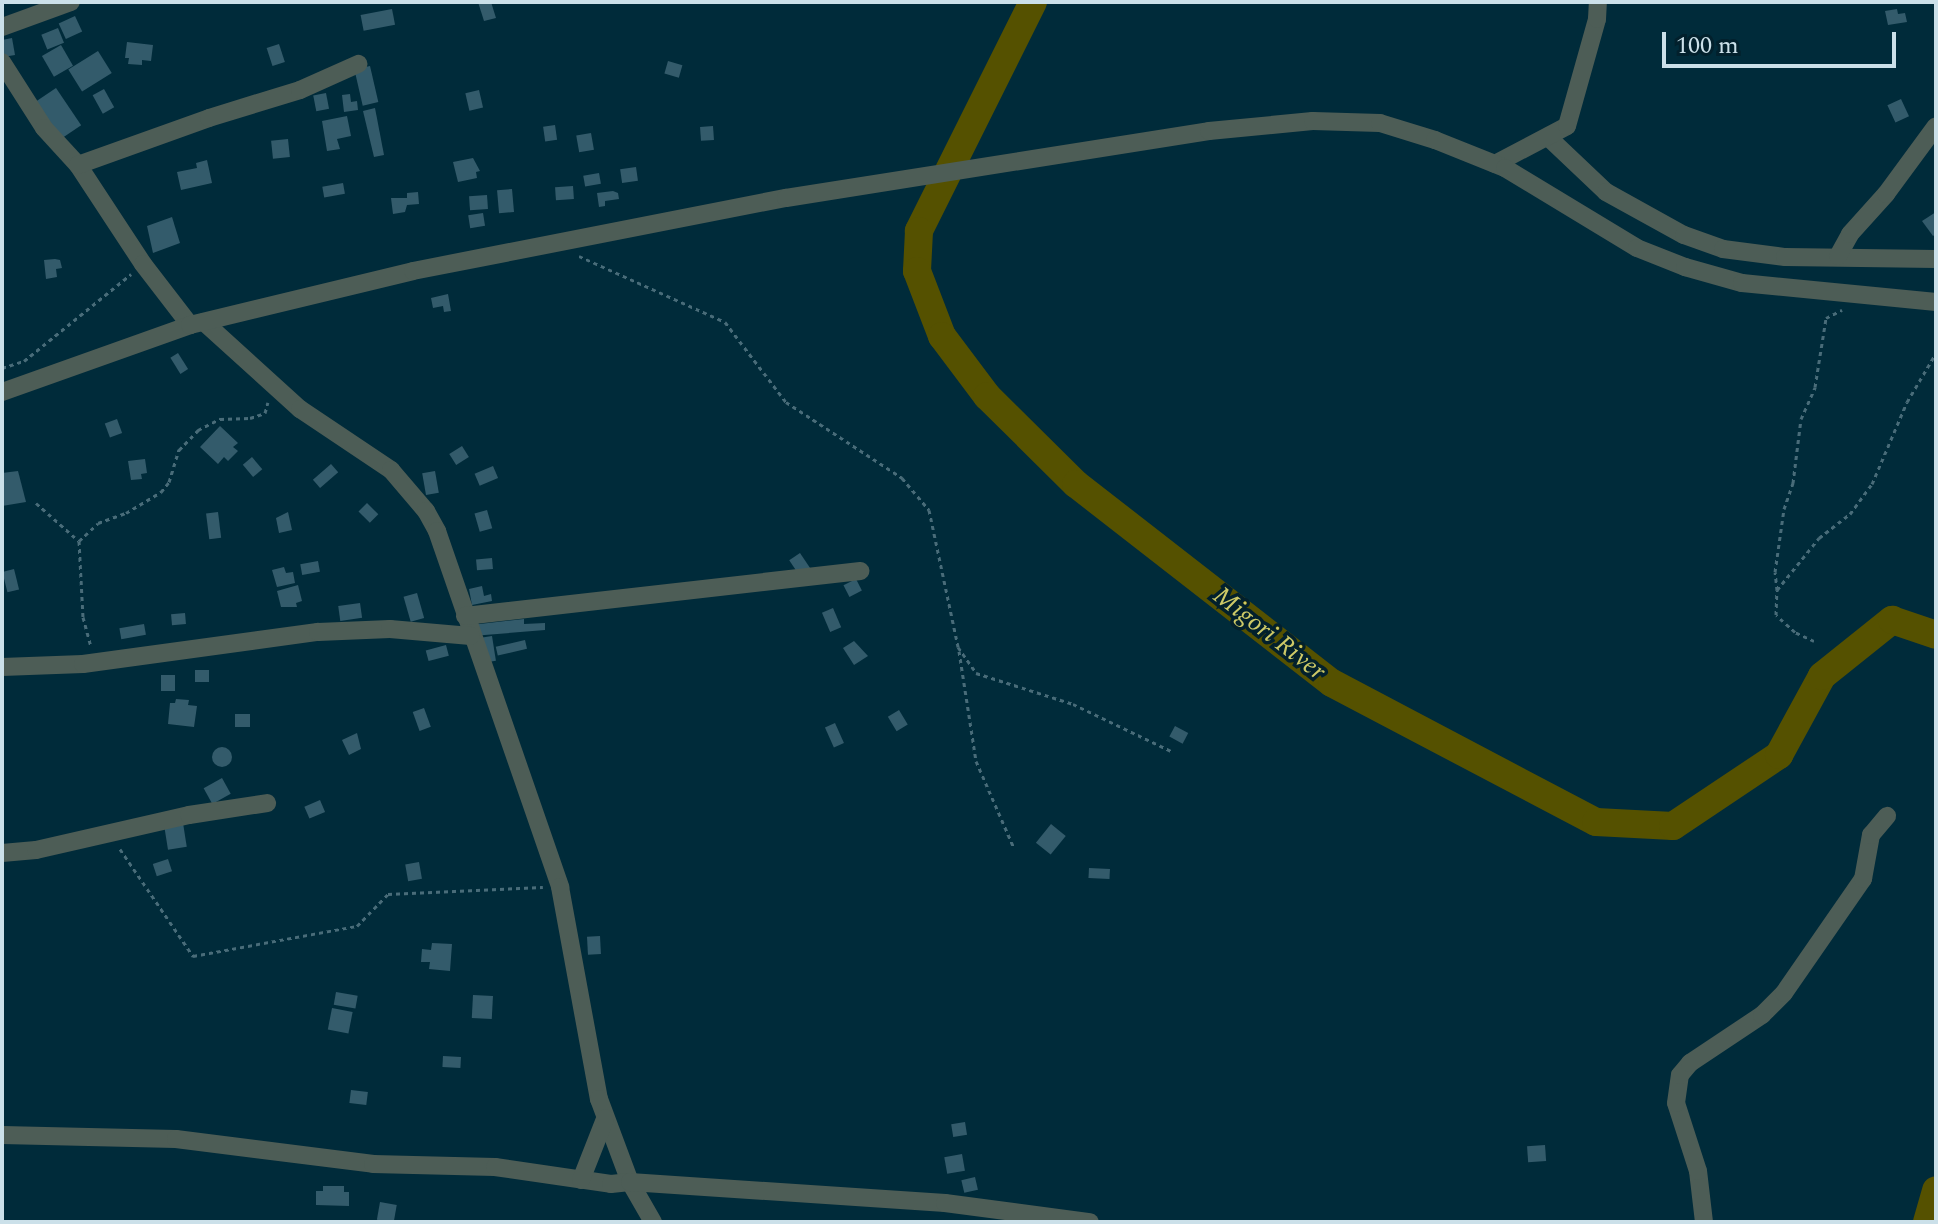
<!DOCTYPE html>
<html>
<head>
<meta charset="utf-8">
<style>
  body { margin:0 }
  #map { position:relative; width:1938px; height:1224px; overflow:hidden; background:#002b3a; font-family:Spectral,serif }
  div>[style] { position:absolute }
  .river>* { height:28px; margin:-14px; padding:0 14px; transform-origin:14px; border-radius:14px; background:#555100 }
  .building>* { inset:0; background:#335b6b; transform-origin:0 0 }
  .round { border-radius:50% }
  .path>* { height:3px; margin-top:-1.5px; transform-origin:0; background:repeating-linear-gradient(90deg,#496c79 0 4px,transparent 0 8px) }
  .minor>* { height:18px; margin:-9px; padding:0 9px; transform-origin:9px; border-radius:9px; background:#4d5d56 }
  span { translate:-50% -50%; white-space:nowrap; text-align:center; line-height:1.15; -webkit-text-stroke:7px #02202c; paint-order:stroke }
  .water-label { font-size:26px; color:#cdc967; font-style:italic }
  .frame { position:absolute; inset:0; border:4px solid #cbe0e9; pointer-events:none }
  .scale { position:absolute; left:1662px; top:32px; width:234px; height:36px; box-sizing:border-box; border:4px solid #cbe0e9; border-top:0; padding-left:10px; font-size:24px; line-height:28px; white-space:nowrap; color:#cbe0e9; -webkit-text-stroke:6px #02202c; paint-order:stroke }
</style>
</head>
<body>
<div id="map">
  <div class="river">
    <div style="left:1033px;top:2px;width:256px;rotate:116.5deg"></div>
    <div style="left:919px;top:231px;width:40px;rotate:92.9deg"></div>
    <div style="left:917px;top:271px;width:70px;rotate:69deg"></div>
    <div style="left:942px;top:336px;width:75px;rotate:53.1deg"></div>
    <div style="left:987px;top:396px;width:125px;rotate:44.7deg"></div>
    <div style="left:1076px;top:484px;width:324px;rotate:37.9deg"></div>
    <div style="left:1332px;top:683px;width:298px;rotate:27.8deg"></div>
    <div style="left:1596px;top:822px;width:77px;rotate:3deg"></div>
    <div style="left:1673px;top:826px;width:128px;rotate:-33.8deg"></div>
    <div style="left:1779px;top:755px;width:90px;rotate:-61.4deg"></div>
    <div style="left:1822px;top:676px;width:90px;rotate:-38.7deg"></div>
    <div style="left:1892px;top:620px;width:46px;rotate:18.8deg"></div>
    <div style="left:1927px;top:1222px;width:33px;rotate:-74deg"></div>
  </div>
  <div class="building">
    <div style="clip-path:polygon(478px 2px,491px 2px,496px 18px,484px 21px)"></div>
    <div style="left:392px;top:9px;width:16px;height:32px;rotate:79deg"></div>
    <div style="clip-path:polygon(1897px 9px,1898px 14px,1905px 13px,1907px 22px,1888px 25px,1885px 11px)"></div>
    <div style="left:75px;top:16px;width:17px;height:18px;rotate:65deg"></div>
    <div style="left:58px;top:28px;width:16px;height:18px;rotate:68deg"></div>
    <div style="clip-path:polygon(12px 38px,15px 55px,3px 57px,2px 40px)"></div>
    <div style="clip-path:polygon(127px 42px,153px 45px,151px 61px,142px 60px,142px 65px,128px 64px,129px 58px,125px 58px)"></div>
    <div style="left:279px;top:44px;width:19px;height:13px;rotate:72deg"></div>
    <div style="left:61px;top:45px;width:24px;height:22px;rotate:60deg"></div>
    <div style="left:98px;top:51px;width:26px;height:35px;rotate:58deg"></div>
    <div style="left:668px;top:61px;width:15px;height:13px;rotate:16deg"></div>
    <div style="left:370px;top:66px;width:37px;height:16px;rotate:77deg"></div>
    <div style="left:56px;top:88px;width:45px;height:26px;rotate:56deg"></div>
    <div style="left:104px;top:89px;width:21px;height:13px;rotate:61deg"></div>
    <div style="left:479px;top:90px;width:18px;height:14px;rotate:77deg"></div>
    <div style="left:326px;top:93px;width:16px;height:13px;rotate:79deg"></div>
    <div style="clip-path:polygon(350px 94px,351px 102px,357px 101px,358px 110px,344px 112px,342px 95px)"></div>
    <div style="left:1901px;top:99px;width:19px;height:15px;rotate:65deg"></div>
    <div style="clip-path:polygon(375px 108px,384px 155px,374px 157px,363px 111px)"></div>
    <div style="clip-path:polygon(347px 116px,351px 136px,337px 139px,340px 149px,327px 151px,322px 121px)"></div>
    <div style="left:555px;top:125px;width:15px;height:12px;rotate:82deg"></div>
    <div style="left:713px;top:126px;width:14px;height:13px;rotate:86deg"></div>
    <div style="left:591px;top:133px;width:17px;height:15px;rotate:80deg"></div>
    <div style="left:288px;top:139px;width:18px;height:17px;rotate:84deg"></div>
    <div style="clip-path:polygon(473px 158px,480px 171px,476px 172px,477px 178px,458px 182px,453px 162px)"></div>
    <div style="clip-path:polygon(207px 160px,212px 183px,181px 190px,177px 172px,197px 168px,196px 163px)"></div>
    <div style="left:636px;top:167px;width:14px;height:16px;rotate:82deg"></div>
    <div style="left:599px;top:173px;width:11px;height:16px;rotate:80deg"></div>
    <div style="left:343px;top:183px;width:11px;height:21px;rotate:80deg"></div>
    <div style="left:573px;top:186px;width:13px;height:18px;rotate:86deg"></div>
    <div style="left:512px;top:189px;width:23px;height:15px;rotate:85deg"></div>
    <div style="clip-path:polygon(613px 191px,618px 193px,619px 199px,605px 201px,605px 206px,599px 207px,597px 193px)"></div>
    <div style="clip-path:polygon(418px 192px,419px 204px,407px 205px,405px 212px,393px 214px,391px 198px,407px 198px,407px 193px)"></div>
    <div style="left:487px;top:195px;width:14px;height:18px;rotate:86deg"></div>
    <div style="clip-path:polygon(1936px 212px,1936px 234px,1933px 236px,1922px 221px)"></div>
    <div style="left:483px;top:213px;width:13px;height:15px;rotate:81deg"></div>
    <div style="clip-path:polygon(172px 217px,180px 243px,153px 253px,147px 226px)"></div>
    <div style="clip-path:polygon(55px 259px,60px 260px,62px 268px,56px 269px,57px 277px,46px 279px,44px 260px)"></div>
    <div style="clip-path:polygon(448px 294px,451px 311px,444px 312px,443px 306px,433px 308px,431px 298px)"></div>
    <div style="left:178px;top:353px;width:19px;height:9px;rotate:58deg"></div>
    <div style="left:117px;top:419px;width:15px;height:13px;rotate:70deg"></div>
    <div style="clip-path:polygon(220px 426px,238px 443px,233px 447px,238px 451px,228px 461px,224px 457px,218px 464px,200px 447px)"></div>
    <div style="left:462px;top:446px;width:13px;height:15px;rotate:58deg"></div>
    <div style="left:252px;top:457px;width:16px;height:12px;rotate:50deg"></div>
    <div style="clip-path:polygon(145px 459px,147px 473px,141px 474px,142px 479px,131px 480px,128px 461px)"></div>
    <div style="left:331px;top:464px;width:11px;height:24px;rotate:49deg"></div>
    <div style="left:493px;top:466px;width:13px;height:20px;rotate:67deg"></div>
    <div style="clip-path:polygon(18px 471px,26px 502px,2px 506px,2px 473px)"></div>
    <div style="left:435px;top:471px;width:22px;height:13px;rotate:80deg"></div>
    <div style="left:367px;top:503px;width:16px;height:12px;rotate:45deg"></div>
    <div style="left:487px;top:510px;width:19px;height:13px;rotate:74deg"></div>
    <div style="left:218px;top:512px;width:26px;height:12px;rotate:83deg"></div>
    <div style="clip-path:polygon(288px 512px,292px 530px,279px 533px,276px 518px)"></div>
    <div style="left:800px;top:553px;width:18px;height:13px;rotate:56deg"></div>
    <div style="left:492px;top:558px;width:11px;height:16px;rotate:85deg"></div>
    <div style="left:318px;top:561px;width:11px;height:18px;rotate:80deg"></div>
    <div style="clip-path:polygon(284px 567px,286px 573px,293px 572px,295px 583px,277px 587px,272px 570px)"></div>
    <div style="left:14px;top:569px;width:21px;height:12px;rotate:76deg"></div>
    <div style="left:856px;top:579px;width:13px;height:14px;rotate:63deg"></div>
    <div style="clip-path:polygon(298px 585px,302px 601px,296px 603px,297px 607px,281px 607px,277px 591px)"></div>
    <div style="clip-path:polygon(482px 586px,484px 596px,491px 594px,492px 601px,472px 605px,469px 589px)"></div>
    <div style="left:417px;top:593px;width:26px;height:14px;rotate:74deg"></div>
    <div style="left:360px;top:603px;width:15px;height:22px;rotate:82deg"></div>
    <div style="left:833px;top:608px;width:21px;height:12px;rotate:67deg"></div>
    <div style="left:185px;top:613px;width:11px;height:14px;rotate:85deg"></div>
    <div style="clip-path:polygon(524px 619px,524px 624px,545px 623px,545px 630px,472px 636px,471px 625px)"></div>
    <div style="left:144px;top:624px;width:11px;height:25px;rotate:80deg"></div>
    <div style="left:492px;top:636px;width:25px;height:13px;rotate:81deg"></div>
    <div style="left:525px;top:640px;width:9px;height:30px;rotate:77deg"></div>
    <div style="clip-path:polygon(854px 641px,868px 656px,854px 665px,843px 648px)"></div>
    <div style="left:446px;top:645px;width:11px;height:21px;rotate:75deg"></div>
    <div style="left:209px;top:670px;width:12px;height:14px;rotate:90deg"></div>
    <div style="left:161px;top:675px;width:14px;height:16px"></div>
    <div style="clip-path:polygon(176px 699px,189px 700px,188px 705px,197px 706px,194px 727px,168px 724px,170px 703px,175px 703px)"></div>
    <div style="left:424px;top:708px;width:20px;height:12px;rotate:70deg"></div>
    <div style="left:899px;top:710px;width:17px;height:13px;rotate:59deg"></div>
    <div style="left:235px;top:714px;width:15px;height:13px"></div>
    <div style="left:835px;top:723px;width:22px;height:11px;rotate:66deg"></div>
    <div style="left:1175px;top:726px;width:15px;height:12px;rotate:28deg"></div>
    <div style="clip-path:polygon(357px 733px,361px 749px,349px 755px,342px 740px)"></div>
    <div class="round" style="left:212px;top:747px;width:20px;height:20px"></div>
    <div style="left:222px;top:778px;width:18px;height:21px;rotate:61deg"></div>
    <div style="left:320px;top:800px;width:13px;height:17px;rotate:67deg"></div>
    <div style="left:183px;top:823px;width:24px;height:19px;rotate:81deg"></div>
    <div style="left:1051px;top:824px;width:19px;height:24px;rotate:39deg"></div>
    <div style="left:168px;top:859px;width:13px;height:16px;rotate:72deg"></div>
    <div style="left:419px;top:862px;width:17px;height:14px;rotate:80deg"></div>
    <div style="left:1089px;top:868px;width:21px;height:10px;rotate:3deg"></div>
    <div style="left:600px;top:936px;width:18px;height:13px;rotate:87deg"></div>
    <div style="clip-path:polygon(432px 943px,452px 944px,450px 971px,429px 969px,430px 962px,421px 962px,422px 949px,431px 950px)"></div>
    <div style="left:336px;top:992px;width:22px;height:13px;rotate:10deg"></div>
    <div style="left:473px;top:995px;width:20px;height:23px;rotate:3deg"></div>
    <div style="left:332px;top:1008px;width:21px;height:22px;rotate:11deg"></div>
    <div style="left:443px;top:1056px;width:18px;height:11px;rotate:3deg"></div>
    <div style="left:351px;top:1090px;width:17px;height:13px;rotate:7deg"></div>
    <div style="left:965px;top:1122px;width:13px;height:14px;rotate:81deg"></div>
    <div style="left:1545px;top:1145px;width:16px;height:18px;rotate:86deg"></div>
    <div style="left:962px;top:1154px;width:17px;height:18px;rotate:80deg"></div>
    <div style="left:975px;top:1177px;width:13px;height:14px;rotate:77deg"></div>
    <div style="clip-path:polygon(323px 1186px,344px 1186px,344px 1192px,349px 1192px,349px 1206px,316px 1205px,316px 1191px,323px 1191px)"></div>
    <div style="left:380px;top:1202px;width:17px;height:18px;rotate:10deg"></div>
  </div>
  <div class="path">
    <div style="left:579px;top:256px;width:160px;rotate:24.3deg"></div>
    <div style="left:725px;top:322px;width:101px;rotate:52.7deg"></div>
    <div style="left:786px;top:402px;width:139px;rotate:33.2deg"></div>
    <div style="left:902px;top:478px;width:42px;rotate:49.8deg"></div>
    <div style="left:929px;top:510px;width:140px;rotate:78deg"></div>
    <div style="left:958px;top:647px;width:32px;rotate:55deg"></div>
    <div style="left:976px;top:673px;width:102px;rotate:17.7deg"></div>
    <div style="left:1073px;top:704px;width:109px;rotate:25.6deg"></div>
    <div style="left:2px;top:368px;width:23px;rotate:-18deg"></div>
    <div style="left:24px;top:361px;width:138px;rotate:-39.1deg"></div>
    <div style="left:36px;top:503px;width:57px;rotate:41.5deg"></div>
    <div style="left:79px;top:541px;width:76px;rotate:87deg"></div>
    <div style="left:83px;top:617px;width:31px;rotate:75deg"></div>
    <div style="left:79px;top:541px;width:26px;rotate:-43deg"></div>
    <div style="left:98px;top:523px;width:30px;rotate:-20deg"></div>
    <div style="left:126px;top:513px;width:41px;rotate:-31deg"></div>
    <div style="left:161px;top:492px;width:13px;rotate:-51deg"></div>
    <div style="left:169px;top:482px;width:34px;rotate:-73deg"></div>
    <div style="left:179px;top:450px;width:28px;rotate:-46deg"></div>
    <div style="left:198px;top:430px;width:25px;rotate:-27deg"></div>
    <div style="left:220px;top:419px;width:30px;rotate:-2deg"></div>
    <div style="left:250px;top:418px;width:16px;rotate:-18deg"></div>
    <div style="left:265px;top:413px;width:11px;rotate:-75deg"></div>
    <div style="left:1777px;top:590px;width:18px;rotate:-96deg"></div>
    <div style="left:1775px;top:572px;width:64px;rotate:-81.9deg"></div>
    <div style="left:1784px;top:509px;width:28px;rotate:-71deg"></div>
    <div style="left:1793px;top:483px;width:64px;rotate:-82.9deg"></div>
    <div style="left:1801px;top:419px;width:35px;rotate:-66deg"></div>
    <div style="left:1815px;top:387px;width:70px;rotate:-80.9deg"></div>
    <div style="left:1826px;top:318px;width:18px;rotate:-27deg"></div>
    <div style="left:1814px;top:641px;width:21px;rotate:-155deg"></div>
    <div style="left:1795px;top:632px;width:25px;rotate:-138deg"></div>
    <div style="left:1776px;top:615px;width:25px;rotate:-88deg"></div>
    <div style="left:1777px;top:590px;width:67px;rotate:-51.1deg"></div>
    <div style="left:1819px;top:538px;width:39px;rotate:-38deg"></div>
    <div style="left:1850px;top:514px;width:37px;rotate:-54deg"></div>
    <div style="left:1872px;top:484px;width:89px;rotate:-66.9deg"></div>
    <div style="left:1907px;top:402px;width:57px;rotate:-59.4deg"></div>
    <div style="left:959px;top:651px;width:111px;rotate:81.2deg"></div>
    <div style="left:976px;top:761px;width:95px;rotate:66.4deg"></div>
    <div style="left:120px;top:849px;width:130px;rotate:55.7deg"></div>
    <div style="left:193px;top:956px;width:167px;rotate:-10.4deg"></div>
    <div style="left:357px;top:926px;width:45px;rotate:-45.9deg"></div>
    <div style="left:388px;top:894px;width:155px;rotate:-2.6deg"></div>
  </div>
  <div class="minor">
    <div style="left:2px;top:27px;width:73px;rotate:-19.9deg"></div>
    <div style="left:2px;top:62px;width:78px;rotate:57.5deg"></div>
    <div style="left:44px;top:128px;width:50px;rotate:47.4deg"></div>
    <div style="left:78px;top:165px;width:118px;rotate:56.7deg"></div>
    <div style="left:143px;top:264px;width:77px;rotate:52.4deg"></div>
    <div style="left:1548px;top:137px;width:80px;rotate:43.5deg"></div>
    <div style="left:1606px;top:192px;width:89px;rotate:28.9deg"></div>
    <div style="left:1684px;top:235px;width:41px;rotate:19.7deg"></div>
    <div style="left:1723px;top:249px;width:63px;rotate:7.4deg"></div>
    <div style="left:1785px;top:257px;width:151px;rotate:0.8deg"></div>
    <div style="left:1495px;top:164px;width:81px;rotate:-27.8deg"></div>
    <div style="left:1567px;top:126px;width:111px;rotate:-74.3deg"></div>
    <div style="left:1597px;top:19px;width:17px;rotate:-87deg"></div>
    <div style="left:78px;top:165px;width:139px;rotate:-19.7deg"></div>
    <div style="left:209px;top:118px;width:95px;rotate:-17.1deg"></div>
    <div style="left:300px;top:90px;width:64px;rotate:-24.1deg"></div>
    <div style="left:1838px;top:256px;width:25px;rotate:-61deg"></div>
    <div style="left:1850px;top:234px;width:54px;rotate:-48deg"></div>
    <div style="left:1886px;top:194px;width:84px;rotate:-53.7deg"></div>
    <div style="left:204px;top:322px;width:130px;rotate:42.2deg"></div>
    <div style="left:300px;top:409px;width:110px;rotate:33.8deg"></div>
    <div style="left:391px;top:470px;width:54px;rotate:49.5deg"></div>
    <div style="left:426px;top:511px;width:23px;rotate:61deg"></div>
    <div style="left:437px;top:531px;width:377px;rotate:70.9deg"></div>
    <div style="left:560px;top:887px;width:216px;rotate:79.6deg"></div>
    <div style="left:599px;top:1099px;width:89px;rotate:69.5deg"></div>
    <div style="left:630px;top:1182px;width:46px;rotate:60.1deg"></div>
    <div style="left:2px;top:392px;width:200px;rotate:-19.6deg"></div>
    <div style="left:190px;top:325px;width:229px;rotate:-13.6deg"></div>
    <div style="left:413px;top:271px;width:380px;rotate:-11.1deg"></div>
    <div style="left:786px;top:198px;width:428px;rotate:-9deg"></div>
    <div style="left:1209px;top:131px;width:104px;rotate:-5.5deg"></div>
    <div style="left:1313px;top:121px;width:67px;rotate:1.7deg"></div>
    <div style="left:1380px;top:123px;width:58px;rotate:17.2deg"></div>
    <div style="left:1435px;top:140px;width:75px;rotate:21.8deg"></div>
    <div style="left:1505px;top:168px;width:154px;rotate:31.2deg"></div>
    <div style="left:1637px;top:248px;width:52px;rotate:21.6deg"></div>
    <div style="left:1685px;top:267px;width:59px;rotate:15.7deg"></div>
    <div style="left:1742px;top:283px;width:195px;rotate:5.6deg"></div>
    <div style="left:465px;top:616px;width:398px;rotate:-6.5deg"></div>
    <div style="left:2px;top:667px;width:81px;rotate:-2.1deg"></div>
    <div style="left:83px;top:664px;width:237px;rotate:-7.8deg"></div>
    <div style="left:318px;top:632px;width:72px;rotate:-2.4deg"></div>
    <div style="left:390px;top:629px;width:81px;rotate:4.9deg"></div>
    <div style="left:2px;top:853px;width:34px;rotate:-5deg"></div>
    <div style="left:36px;top:850px;width:157px;rotate:-12.9deg"></div>
    <div style="left:189px;top:815px;width:79px;rotate:-8.7deg"></div>
    <div style="left:2px;top:1135px;width:174px;rotate:1.3deg"></div>
    <div style="left:176px;top:1139px;width:199px;rotate:7.2deg"></div>
    <div style="left:373px;top:1164px;width:122px;rotate:1.4deg"></div>
    <div style="left:495px;top:1167px;width:117px;rotate:8.3deg"></div>
    <div style="left:611px;top:1184px;width:19px;rotate:-6deg"></div>
    <div style="left:630px;top:1182px;width:316px;rotate:3.8deg"></div>
    <div style="left:945px;top:1203px;width:146px;rotate:7.5deg"></div>
    <div style="left:581px;top:1180px;width:66px;rotate:-68.5deg"></div>
    <div style="left:1704px;top:1222px;width:51px;rotate:-96.7deg"></div>
    <div style="left:1698px;top:1171px;width:71px;rotate:-107.9deg"></div>
    <div style="left:1676px;top:1103px;width:28px;rotate:-82deg"></div>
    <div style="left:1680px;top:1075px;width:16px;rotate:-50deg"></div>
    <div style="left:1690px;top:1063px;width:87px;rotate:-33.7deg"></div>
    <div style="left:1762px;top:1015px;width:31px;rotate:-45deg"></div>
    <div style="left:1784px;top:993px;width:139px;rotate:-55.3deg"></div>
    <div style="left:1863px;top:879px;width:45px;rotate:-79.7deg"></div>
    <div style="left:1871px;top:835px;width:25px;rotate:-50deg"></div>
  </div>
  <div class="water-label">
    <span style="left:1269px;top:634px;rotate:38deg">Migori River</span>
  </div>
  <div class="frame"></div>
  <div class="scale">100 m</div>
</div>
</body>
</html>
